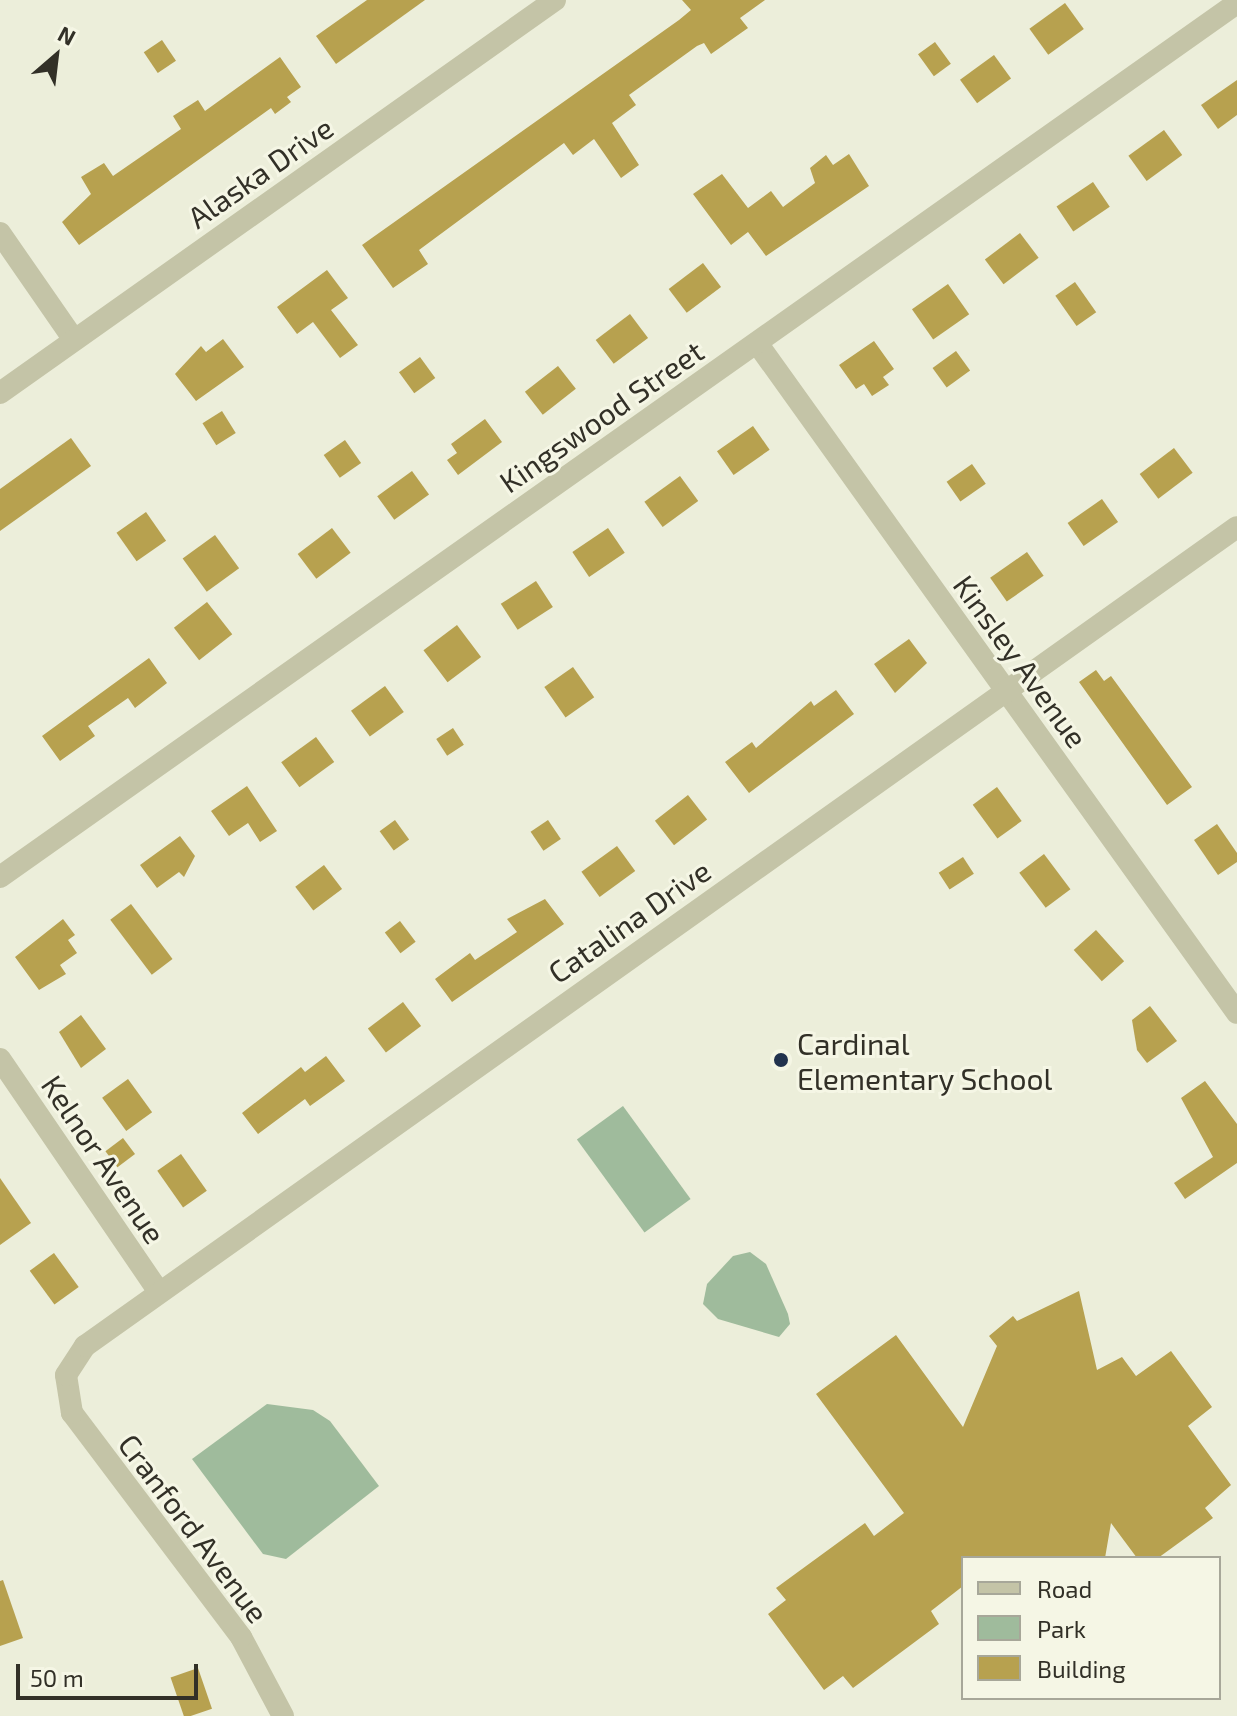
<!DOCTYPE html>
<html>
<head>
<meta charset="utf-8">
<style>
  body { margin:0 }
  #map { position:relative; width:1237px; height:1716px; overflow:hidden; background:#eceeda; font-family:"Exo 2",sans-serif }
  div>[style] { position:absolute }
  .green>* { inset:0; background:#9fbb9c; transform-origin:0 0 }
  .building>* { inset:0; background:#b7a14f; transform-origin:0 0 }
  .street>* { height:22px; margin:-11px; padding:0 11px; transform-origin:11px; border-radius:11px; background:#c4c4a7 }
  .dots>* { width:22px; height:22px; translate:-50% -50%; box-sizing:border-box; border:4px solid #f5f6e5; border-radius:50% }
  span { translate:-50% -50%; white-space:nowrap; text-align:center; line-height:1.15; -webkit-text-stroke:6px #f5f6e5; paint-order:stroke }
  .street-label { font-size:30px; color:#323027 }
  .poi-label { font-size:30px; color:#323027 }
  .left { translate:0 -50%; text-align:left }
  .legend { position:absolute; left:961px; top:1556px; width:260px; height:144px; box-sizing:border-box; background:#f5f6e5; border:2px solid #a7a799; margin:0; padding:10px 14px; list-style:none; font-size:24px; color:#323027 }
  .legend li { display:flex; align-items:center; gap:16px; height:40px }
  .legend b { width:40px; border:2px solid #a7a799 }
  .north { position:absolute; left:16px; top:16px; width:80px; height:80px; -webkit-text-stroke:6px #f5f6e5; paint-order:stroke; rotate:28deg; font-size:22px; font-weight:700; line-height:32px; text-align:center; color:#323027 }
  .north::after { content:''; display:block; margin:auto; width:28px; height:36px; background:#323027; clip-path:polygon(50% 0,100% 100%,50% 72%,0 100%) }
  .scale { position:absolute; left:16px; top:1664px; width:182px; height:36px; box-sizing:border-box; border:4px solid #323027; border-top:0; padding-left:10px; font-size:24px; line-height:28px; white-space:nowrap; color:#323027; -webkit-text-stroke:6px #f5f6e5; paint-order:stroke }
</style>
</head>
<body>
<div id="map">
  <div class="green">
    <div style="left:623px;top:1106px;width:115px;height:57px;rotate:54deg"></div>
    <div style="clip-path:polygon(750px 1252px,766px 1264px,788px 1314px,790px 1324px,779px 1337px,718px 1319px,703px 1304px,707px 1284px,733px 1256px)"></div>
    <div style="clip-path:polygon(267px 1404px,313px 1410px,330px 1421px,379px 1486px,286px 1559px,263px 1554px,192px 1459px)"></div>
  </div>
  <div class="building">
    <div style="clip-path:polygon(367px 0,425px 0,336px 64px,316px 36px)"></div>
    <div style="clip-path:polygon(682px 0,765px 0,740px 18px,748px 28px,711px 54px,704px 43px,697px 46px,629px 95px,636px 105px,612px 123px,639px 165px,621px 178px,594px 139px,573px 155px,564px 143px,419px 250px,428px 264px,393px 288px,362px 245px,679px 20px,691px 10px)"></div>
    <div style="left:1065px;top:3px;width:32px;height:44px;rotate:54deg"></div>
    <div style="left:162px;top:40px;width:25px;height:22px;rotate:56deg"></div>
    <div style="left:935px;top:42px;width:27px;height:21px;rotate:54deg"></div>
    <div style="left:994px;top:55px;width:29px;height:42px;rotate:54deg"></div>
    <div style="clip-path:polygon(280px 57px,301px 87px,287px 97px,291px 102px,275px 114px,271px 108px,79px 245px,62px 222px,91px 194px,81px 177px,104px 163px,113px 176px,181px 129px,173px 116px,198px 100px,205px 111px)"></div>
    <div style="clip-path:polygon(1237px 80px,1237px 115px,1218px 129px,1201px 105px)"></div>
    <div style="left:1164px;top:130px;width:31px;height:44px;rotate:54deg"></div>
    <div style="clip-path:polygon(849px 154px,869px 186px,766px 256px,748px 232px,731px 245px,693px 194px,722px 174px,748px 208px,771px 191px,783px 207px,815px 183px,810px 168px,826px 155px,833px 165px)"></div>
    <div style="left:1093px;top:182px;width:30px;height:44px;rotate:56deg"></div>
    <div style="left:1020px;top:233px;width:31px;height:44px;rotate:53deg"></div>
    <div style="left:703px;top:263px;width:30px;height:43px;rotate:53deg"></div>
    <div style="clip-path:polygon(327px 270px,348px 298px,331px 310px,358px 345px,340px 358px,313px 322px,297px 334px,277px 307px)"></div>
    <div style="left:1075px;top:282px;width:37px;height:24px;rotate:55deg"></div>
    <div style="left:948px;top:284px;width:37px;height:44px;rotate:55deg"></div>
    <div style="left:630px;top:314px;width:30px;height:43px;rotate:53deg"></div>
    <div style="clip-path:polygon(223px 339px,244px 367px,196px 401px,175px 374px,201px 346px,206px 352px)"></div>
    <div style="clip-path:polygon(874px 341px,894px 369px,883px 377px,889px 385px,872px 396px,864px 384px,856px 389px,839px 365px)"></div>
    <div style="left:956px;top:351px;width:24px;height:29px;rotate:54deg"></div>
    <div style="left:420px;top:357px;width:26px;height:26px;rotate:54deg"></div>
    <div style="left:558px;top:366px;width:29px;height:42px;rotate:52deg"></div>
    <div style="left:222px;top:411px;width:26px;height:23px;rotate:58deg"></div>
    <div style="clip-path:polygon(485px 419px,502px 442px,458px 475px,447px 460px,457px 453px,451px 444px)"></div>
    <div style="left:753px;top:426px;width:29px;height:44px;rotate:55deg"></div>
    <div style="clip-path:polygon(71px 438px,91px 466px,0 531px,0 489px)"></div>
    <div style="left:345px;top:440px;width:28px;height:26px;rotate:55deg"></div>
    <div style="left:1174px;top:448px;width:31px;height:43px;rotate:53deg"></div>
    <div style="left:972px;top:464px;width:24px;height:31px;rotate:55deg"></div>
    <div style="left:412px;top:471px;width:29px;height:43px;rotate:54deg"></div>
    <div style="left:680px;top:476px;width:31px;height:44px;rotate:54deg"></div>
    <div style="left:1102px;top:499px;width:28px;height:42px;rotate:55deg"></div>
    <div style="left:146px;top:512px;width:35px;height:36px;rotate:55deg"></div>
    <div style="left:332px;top:528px;width:31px;height:43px;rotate:53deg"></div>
    <div style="left:608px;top:528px;width:30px;height:43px;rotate:56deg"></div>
    <div style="left:215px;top:535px;width:41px;height:40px;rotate:54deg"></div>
    <div style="left:1027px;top:552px;width:29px;height:45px;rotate:55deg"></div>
    <div style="left:536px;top:581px;width:31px;height:42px;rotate:57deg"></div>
    <div style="left:207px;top:602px;width:41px;height:42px;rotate:52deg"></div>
    <div style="left:457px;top:625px;width:40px;height:42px;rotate:53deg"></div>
    <div style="clip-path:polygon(909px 639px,927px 663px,895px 693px,874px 664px)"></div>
    <div style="clip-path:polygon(149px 658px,167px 683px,135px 708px,128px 698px,88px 726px,95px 736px,60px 761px,42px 736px)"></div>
    <div style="left:573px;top:667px;width:37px;height:35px;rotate:55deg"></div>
    <div style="clip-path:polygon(1096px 670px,1104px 681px,1111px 676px,1192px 787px,1167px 805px,1079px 682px)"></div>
    <div style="left:385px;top:686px;width:32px;height:42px;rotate:54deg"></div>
    <div style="clip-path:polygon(836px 690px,854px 714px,749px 793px,725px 762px,752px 742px,756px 748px,811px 701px,814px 706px)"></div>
    <div style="left:453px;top:728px;width:20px;height:20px;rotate:57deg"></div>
    <div style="left:316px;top:737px;width:31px;height:43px;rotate:54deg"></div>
    <div style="clip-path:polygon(247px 786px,277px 831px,260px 842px,248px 823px,229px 836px,211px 811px)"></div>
    <div style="left:997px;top:787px;width:42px;height:30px;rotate:54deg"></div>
    <div style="left:688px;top:795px;width:31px;height:42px;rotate:52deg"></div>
    <div style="left:395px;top:820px;width:24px;height:19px;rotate:54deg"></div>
    <div style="left:548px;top:820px;width:23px;height:21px;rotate:56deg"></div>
    <div style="clip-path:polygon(1217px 824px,1237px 853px,1237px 862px,1218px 875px,1194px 840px)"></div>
    <div style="clip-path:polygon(180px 836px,195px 856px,184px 877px,179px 872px,157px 888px,140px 865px)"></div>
    <div style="left:617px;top:846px;width:31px;height:44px;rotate:54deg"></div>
    <div style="left:1044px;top:854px;width:44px;height:31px;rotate:53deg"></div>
    <div style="left:963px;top:857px;width:20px;height:29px;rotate:57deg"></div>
    <div style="left:324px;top:865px;width:30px;height:36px;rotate:53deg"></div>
    <div style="clip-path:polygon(545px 899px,564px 924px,452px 1002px,435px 979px,470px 953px,475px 960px,517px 932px,507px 919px)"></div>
    <div style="left:131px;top:904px;width:69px;height:26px;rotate:53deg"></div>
    <div style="clip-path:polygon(63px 919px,75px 935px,68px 940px,77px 953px,60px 965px,66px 974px,39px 990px,15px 957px)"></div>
    <div style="left:400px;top:921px;width:26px;height:19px;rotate:53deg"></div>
    <div style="left:1096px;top:930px;width:42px;height:30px;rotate:48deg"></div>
    <div style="left:403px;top:1002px;width:30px;height:44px;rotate:53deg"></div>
    <div style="clip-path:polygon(1150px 1006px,1177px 1041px,1147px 1063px,1137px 1050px,1132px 1020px)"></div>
    <div style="clip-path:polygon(81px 1015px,106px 1049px,81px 1068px,59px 1032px)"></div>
    <div style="clip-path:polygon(326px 1056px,345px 1081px,310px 1106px,305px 1099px,258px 1134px,242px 1113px,301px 1067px,305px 1072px)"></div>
    <div style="left:128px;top:1079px;width:41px;height:32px;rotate:54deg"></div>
    <div style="clip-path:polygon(1205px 1081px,1237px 1124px,1237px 1163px,1185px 1199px,1174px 1183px,1213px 1157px,1181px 1098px)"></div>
    <div style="left:123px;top:1138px;width:20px;height:22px;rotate:53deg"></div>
    <div style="left:181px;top:1154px;width:45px;height:29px;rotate:55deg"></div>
    <div style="clip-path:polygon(0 1178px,31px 1223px,0 1245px)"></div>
    <div style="left:54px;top:1253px;width:42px;height:30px;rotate:54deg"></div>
    <div style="clip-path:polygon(1079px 1291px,1097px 1370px,1122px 1357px,1136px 1376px,1171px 1351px,1212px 1407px,1188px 1426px,1231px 1485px,1205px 1508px,1213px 1518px,1158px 1558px,1137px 1558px,1111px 1523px,1105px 1558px,963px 1558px,963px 1586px,931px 1611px,939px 1624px,853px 1688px,843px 1676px,824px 1690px,768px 1614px,786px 1600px,776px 1588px,865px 1523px,874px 1536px,904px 1513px,816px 1394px,896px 1335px,963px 1427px,997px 1346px,989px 1336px,1013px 1316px,1017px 1321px)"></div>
    <div style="clip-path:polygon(3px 1580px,23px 1638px,0 1646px,0 1581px)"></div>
    <div style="left:198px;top:1668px;width:43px;height:29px;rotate:71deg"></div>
  </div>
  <div class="street">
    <div style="left:0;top:233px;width:130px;rotate:55.3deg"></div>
    <div style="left:757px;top:343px;width:824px;rotate:54.38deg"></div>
    <div style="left:0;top:393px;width:680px;rotate:-35.3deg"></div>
    <div style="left:0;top:877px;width:1515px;rotate:-35.24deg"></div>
    <div style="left:0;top:1059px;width:282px;rotate:55.7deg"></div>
    <div style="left:283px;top:1716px;width:89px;rotate:-118deg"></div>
    <div style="left:241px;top:1637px;width:281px;rotate:-127deg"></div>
    <div style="left:72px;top:1413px;width:38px;rotate:-99deg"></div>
    <div style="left:66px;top:1375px;width:35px;rotate:-57deg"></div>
    <div style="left:85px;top:1346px;width:1413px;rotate:-35.41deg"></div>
  </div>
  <div class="dots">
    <div style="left:781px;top:1060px;background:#22334e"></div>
  </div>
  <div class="street-label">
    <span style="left:260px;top:172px;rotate:-35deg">Alaska Drive</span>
    <span style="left:601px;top:416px;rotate:-35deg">Kingswood Street</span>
    <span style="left:1021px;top:661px;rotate:54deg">Kinsley Avenue</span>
    <span style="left:629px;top:921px;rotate:-35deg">Catalina Drive</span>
    <span style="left:104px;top:1159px;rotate:56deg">Kelnor Avenue</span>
    <span style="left:194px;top:1528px;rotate:53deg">Cranford Avenue</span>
  </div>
  <div class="poi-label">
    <span class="left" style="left:797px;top:1060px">Cardinal<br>Elementary School</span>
  </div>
  <ul class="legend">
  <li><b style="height:10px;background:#c4c4a7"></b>Road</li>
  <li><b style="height:22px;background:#9fbb9c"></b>Park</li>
  <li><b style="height:22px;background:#b7a14f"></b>Building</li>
  </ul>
  <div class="north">N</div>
  <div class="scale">50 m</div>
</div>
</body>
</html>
